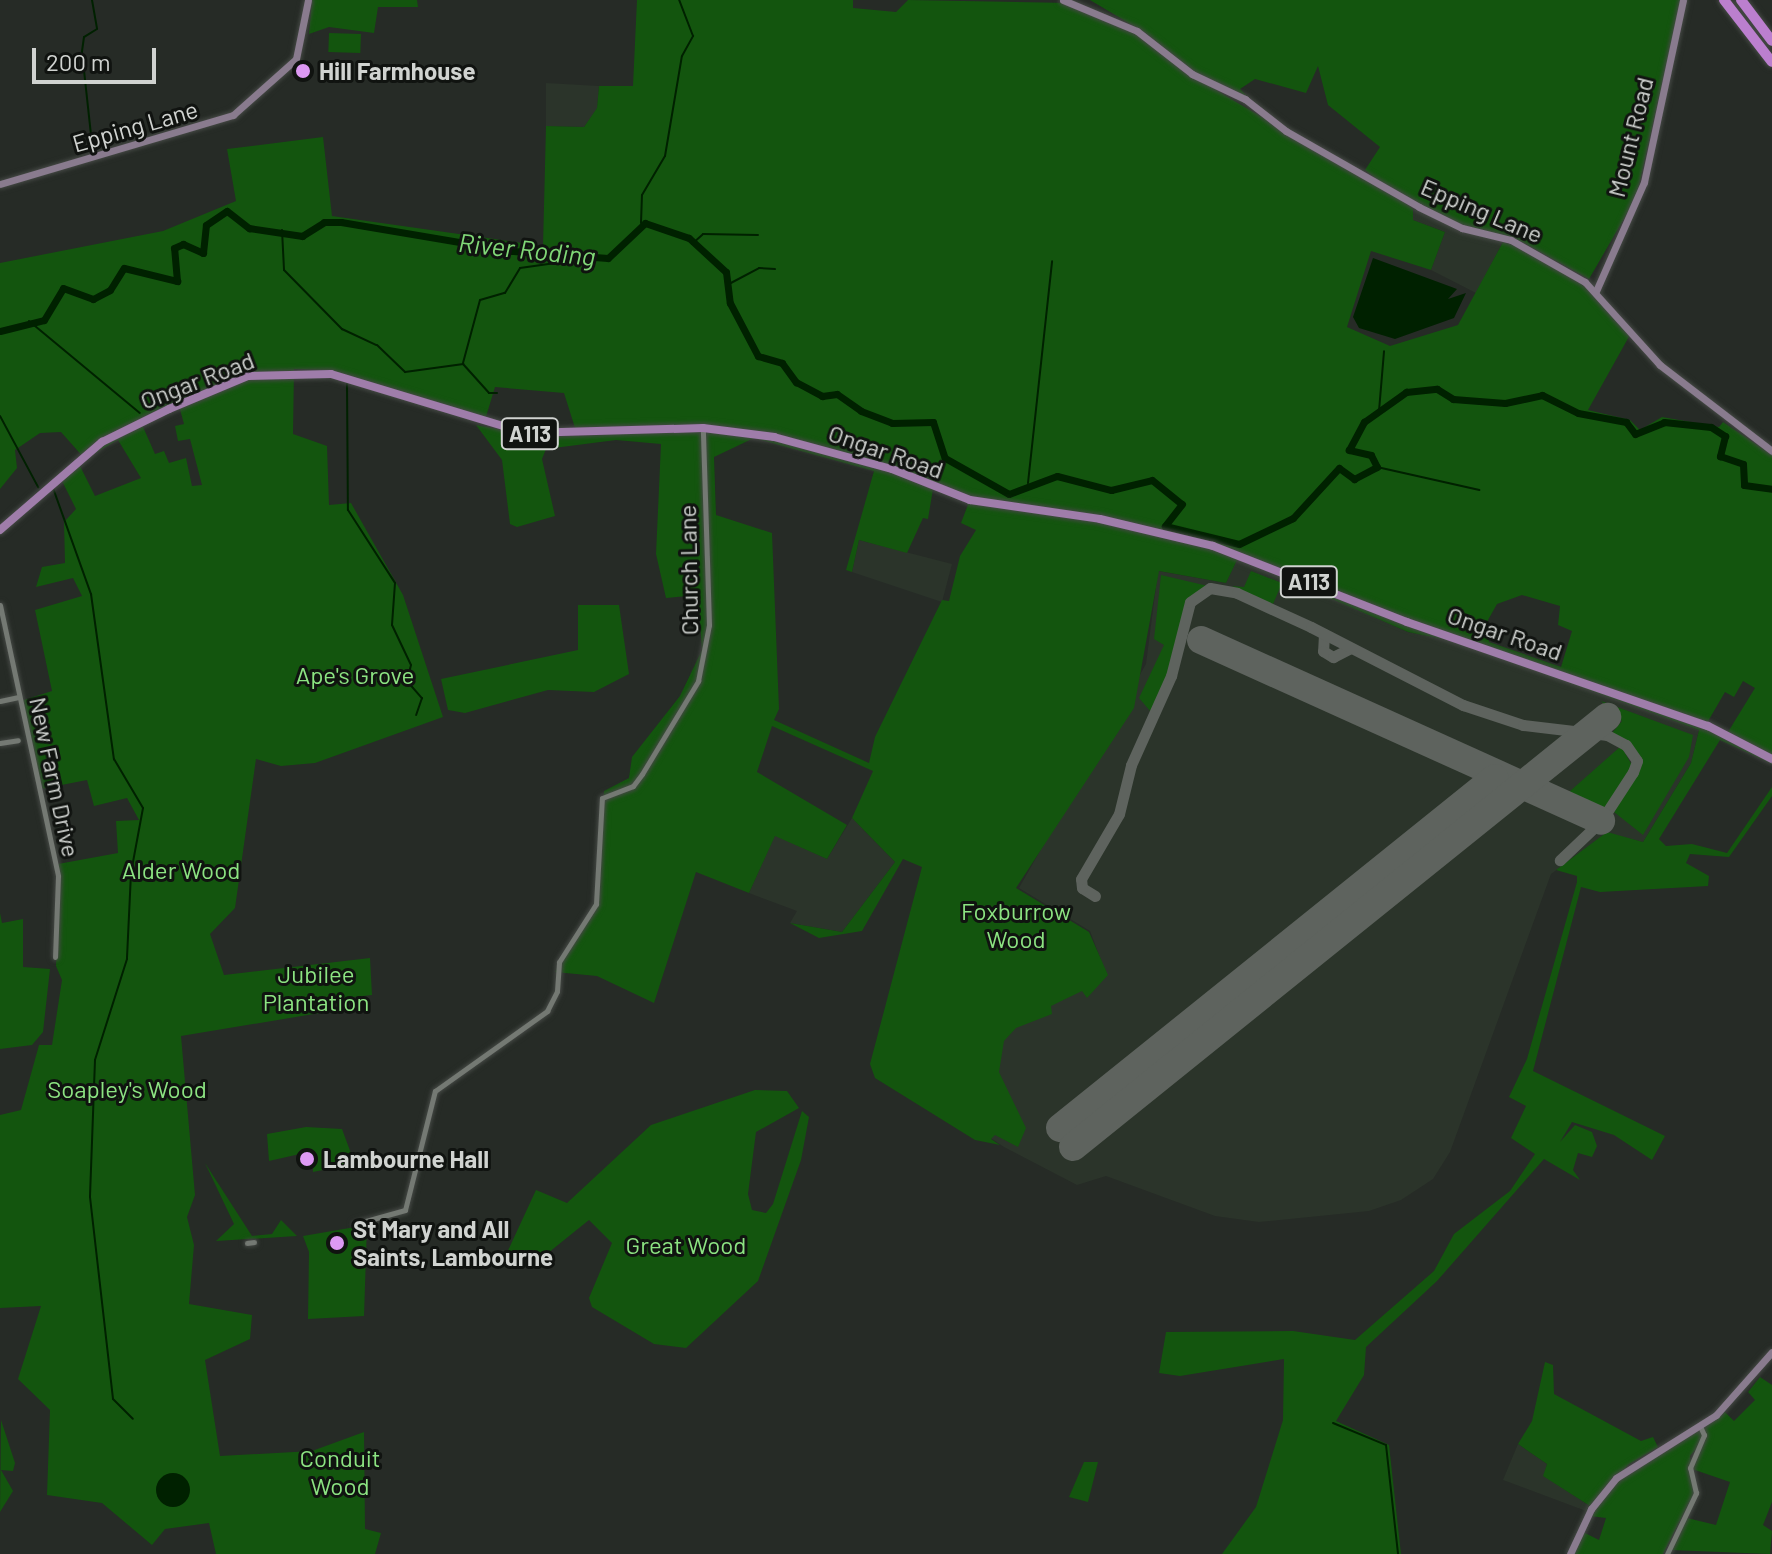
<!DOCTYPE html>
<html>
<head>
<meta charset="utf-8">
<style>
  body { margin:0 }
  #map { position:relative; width:1772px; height:1554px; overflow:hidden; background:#262b26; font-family:Barlow,sans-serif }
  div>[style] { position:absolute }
  .built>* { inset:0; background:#2b342a }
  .green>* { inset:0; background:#13550e; transform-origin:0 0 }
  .water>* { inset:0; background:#002100 }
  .round { border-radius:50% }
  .stream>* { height:2px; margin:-1px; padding:0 1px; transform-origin:1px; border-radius:1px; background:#002100 }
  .river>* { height:7px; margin:-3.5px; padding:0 3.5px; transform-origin:3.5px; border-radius:3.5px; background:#002100 }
  .taxiway>* { height:11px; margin:-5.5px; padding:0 5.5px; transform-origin:5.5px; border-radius:5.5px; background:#5e635e }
  .runway>* { height:28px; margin:-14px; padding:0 14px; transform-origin:14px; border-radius:14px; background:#5e635e }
  .roads { filter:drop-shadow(0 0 2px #454945) drop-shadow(0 0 2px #454945) }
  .street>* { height:5px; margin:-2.5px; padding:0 2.5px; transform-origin:2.5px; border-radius:2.5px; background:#747973 }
  .secondary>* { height:7px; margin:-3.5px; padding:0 3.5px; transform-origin:3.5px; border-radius:3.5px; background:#897b8e }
  .primary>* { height:8px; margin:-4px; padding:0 4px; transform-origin:4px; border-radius:4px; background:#9f7daa }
  .highway>* { height:10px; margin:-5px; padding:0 5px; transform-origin:5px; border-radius:5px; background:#bb7fce }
  .dots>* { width:22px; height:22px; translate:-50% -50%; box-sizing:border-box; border:4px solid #101310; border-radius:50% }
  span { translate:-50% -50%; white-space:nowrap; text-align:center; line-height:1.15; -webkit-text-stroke:6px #101310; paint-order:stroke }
  .shield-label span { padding:2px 6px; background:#101310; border:2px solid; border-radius:6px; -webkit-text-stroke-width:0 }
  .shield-label { font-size:22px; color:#d0d3d0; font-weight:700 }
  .poi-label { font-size:24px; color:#d0d3d0; font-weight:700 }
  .left { translate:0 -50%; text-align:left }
  .street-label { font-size:24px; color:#d0d3d0 }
  .park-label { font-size:24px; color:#8ce482 }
  .water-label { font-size:26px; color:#80d877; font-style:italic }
  .scale { position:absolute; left:32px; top:48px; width:124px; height:36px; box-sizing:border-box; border:4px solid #d0d3d0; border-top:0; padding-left:10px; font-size:24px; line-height:28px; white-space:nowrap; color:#d0d3d0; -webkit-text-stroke:6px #101310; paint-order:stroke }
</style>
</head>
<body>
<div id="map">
  <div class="built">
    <div style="clip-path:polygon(546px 83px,599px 86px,597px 109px,584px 127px,546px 126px)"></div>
    <div style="clip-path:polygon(1413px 209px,1503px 242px,1476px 293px,1431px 270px,1445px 232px,1413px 220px)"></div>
    <div style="clip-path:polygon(859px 540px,952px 564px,942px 602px,852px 572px)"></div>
    <div style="clip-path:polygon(1238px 557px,1408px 632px,1457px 642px,1699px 730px,1691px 763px,1643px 842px,1607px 833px,1551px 874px,1450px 1152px,1433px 1179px,1401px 1200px,1369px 1211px,1259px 1222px,1215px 1216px,1106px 1176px,1077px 1185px,1004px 1147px,910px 1083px,940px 1057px,1104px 968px,1090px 931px,1019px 888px,1146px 664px,1158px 571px,1226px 583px)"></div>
    <div style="clip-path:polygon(852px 818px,895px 862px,842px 932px,790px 923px,797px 911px,749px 893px,775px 835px,827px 859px)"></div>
    <div style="clip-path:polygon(1518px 1444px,1547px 1464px,1544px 1476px,1590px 1506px,1586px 1511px,1503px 1480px)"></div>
  </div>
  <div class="green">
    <div style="clip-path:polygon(312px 0,417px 0,418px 7px,378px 7px,374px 33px,329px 27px,309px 34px)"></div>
    <div style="clip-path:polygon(evenodd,637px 0,853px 0,853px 8px,896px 12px,908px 0,1070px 3px,1135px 31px,1192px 76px,1393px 194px,1413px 209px,1413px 220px,1445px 232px,1431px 270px,1371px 251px,1347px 327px,1390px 346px,1458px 325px,1503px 242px,1519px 247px,1579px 281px,1631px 333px,1588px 410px,1630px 420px,1640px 430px,1662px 417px,1719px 427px,1723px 422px,1772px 455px,1772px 764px,1720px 740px,1659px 839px,1666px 846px,1692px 844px,1727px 853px,1772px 787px,1772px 796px,1729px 857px,1690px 854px,1686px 863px,1709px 876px,1708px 886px,1600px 892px,1581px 887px,1533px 1071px,1665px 1136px,1652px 1160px,1614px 1135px,1572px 1122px,1560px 1142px,1575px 1125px,1592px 1132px,1597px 1146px,1592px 1157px,1578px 1153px,1573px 1170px,1580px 1180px,1544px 1159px,1437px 1281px,1366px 1347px,1364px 1375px,1336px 1421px,1389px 1445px,1401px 1554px,1222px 1554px,1256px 1507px,1283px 1420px,1284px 1359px,1180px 1376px,1159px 1373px,1166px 1332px,1293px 1331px,1355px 1340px,1434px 1271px,1454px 1234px,1510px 1191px,1535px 1154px,1511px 1138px,1526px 1106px,1509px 1097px,1527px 1059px,1577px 882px,1577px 876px,1556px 870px,1607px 832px,1643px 842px,1691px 763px,1699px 730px,1457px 642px,1408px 632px,1238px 558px,1226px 583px,1159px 571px,1134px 708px,1016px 888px,1089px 932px,1108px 975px,1087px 998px,1082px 991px,1051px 1006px,1052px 1014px,1016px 1028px,1004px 1041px,999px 1072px,1026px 1128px,1018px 1147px,995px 1135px,991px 1139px,1000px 1145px,975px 1140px,875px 1078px,870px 1064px,922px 867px,903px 859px,862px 931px,819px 938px,790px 923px,842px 932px,895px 862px,852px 818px,873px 771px,772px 726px,757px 772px,847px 825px,827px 859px,775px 836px,749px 893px,696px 872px,654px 1003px,597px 976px,555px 972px,595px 902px,604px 791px,629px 778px,632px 757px,680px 696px,702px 650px,698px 595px,666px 598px,656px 554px,661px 444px,616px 440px,546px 449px,542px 459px,555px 516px,517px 527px,510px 524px,502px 460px,476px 425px,539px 437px,608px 435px,576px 431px,564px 393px,495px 387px,485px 420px,323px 370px,294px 369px,293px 434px,327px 446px,329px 505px,351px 503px,403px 595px,443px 717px,315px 763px,281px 766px,256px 759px,235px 908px,210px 934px,224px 975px,370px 958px,372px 995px,354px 997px,350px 1008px,181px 1036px,195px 1195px,187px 1217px,194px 1245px,189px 1304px,252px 1315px,250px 1339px,205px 1360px,220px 1456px,312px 1451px,364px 1432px,365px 1529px,381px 1533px,375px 1554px,216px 1554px,209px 1523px,165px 1529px,152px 1545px,102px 1503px,47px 1495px,50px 1410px,18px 1379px,41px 1306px,0 1308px,0 1115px,21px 1110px,39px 1045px,52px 1045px,62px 980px,56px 966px,58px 864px,118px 853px,116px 821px,139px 820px,127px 798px,94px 806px,87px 780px,41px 789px,21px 701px,52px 691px,35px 610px,82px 596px,73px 578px,36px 587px,42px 567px,65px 563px,64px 522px,76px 509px,60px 477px,78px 462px,95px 496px,141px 478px,118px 440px,85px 459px,61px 432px,40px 433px,15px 450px,17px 468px,0 489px,0 263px,163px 231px,236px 201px,227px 149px,323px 137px,332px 216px,543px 246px,546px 126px,584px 127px,597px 108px,599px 86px,633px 86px,637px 0,178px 402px,184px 424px,175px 426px,178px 441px,190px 439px,202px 485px,192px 486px,186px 458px,169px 463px,164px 451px,155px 454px,140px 420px,178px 402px,637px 0,754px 438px,874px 471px,846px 570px,852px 572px,859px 540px,907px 553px,923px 518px,928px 519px,933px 489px,888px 469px,969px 502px,961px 523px,976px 530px,960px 556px,949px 601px,942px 600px,875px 737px,869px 763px,774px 720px,779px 709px,772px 533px,716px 515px,714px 457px,754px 438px,637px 0,1522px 595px,1560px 606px,1558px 625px,1572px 631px,1561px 667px,1489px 642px,1488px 620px,1497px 604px,1522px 595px,637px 0,1743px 681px,1755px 688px,1728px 732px,1707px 723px,1725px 692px,1734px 697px,1743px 681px)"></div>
    <div style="clip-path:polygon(1090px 0,1681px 0,1636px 198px,1589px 279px,1522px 242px,1462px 226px,1388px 188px,1365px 170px,1380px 147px,1328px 105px,1318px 66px,1306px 93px,1255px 79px,1240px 89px,1253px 102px,1193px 72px,1147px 34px)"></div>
    <div style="left:329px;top:33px;width:32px;height:19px;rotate:2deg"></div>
    <div style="clip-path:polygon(1251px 571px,1282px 583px,1273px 604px,1232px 586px,1244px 587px)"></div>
    <div style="clip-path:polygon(1161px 575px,1208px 586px,1187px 600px,1172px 665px,1151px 712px,1139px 698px,1164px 645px,1154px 639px)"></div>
    <div style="clip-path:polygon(578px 605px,619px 605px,629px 674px,594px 692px,548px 690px,465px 713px,448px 710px,441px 679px,578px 650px)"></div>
    <div style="clip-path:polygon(1601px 701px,1693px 735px,1689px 757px,1643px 835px,1614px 812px,1636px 777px,1639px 756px,1612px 733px,1622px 721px)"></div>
    <div style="clip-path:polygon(1621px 746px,1633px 767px,1606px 809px,1569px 792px)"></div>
    <div style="clip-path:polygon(0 913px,2px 923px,23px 919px,23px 967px,50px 969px,43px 1032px,32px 1045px,0 1049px)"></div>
    <div style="clip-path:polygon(755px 1090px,787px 1091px,799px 1108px,756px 1132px,748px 1194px,752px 1210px,766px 1213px,773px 1204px,802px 1111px,809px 1117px,801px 1160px,758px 1281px,686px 1348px,654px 1344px,592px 1307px,589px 1298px,612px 1243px,589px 1220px,543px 1257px,504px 1259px,536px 1190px,567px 1203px,651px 1125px)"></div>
    <div style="clip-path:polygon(306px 1127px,342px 1129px,352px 1156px,342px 1166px,313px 1172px,313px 1151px,269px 1161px,267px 1134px)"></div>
    <div style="clip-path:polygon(205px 1163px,252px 1236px,272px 1234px,281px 1220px,297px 1236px,216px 1241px,234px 1224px)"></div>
    <div style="clip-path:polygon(367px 1225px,364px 1316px,308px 1319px,309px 1252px,303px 1236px)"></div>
    <div style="clip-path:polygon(1545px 1362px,1553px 1365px,1554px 1394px,1641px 1441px,1653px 1437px,1658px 1447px,1629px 1464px,1590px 1506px,1543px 1476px,1547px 1464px,1518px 1444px,1532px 1421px)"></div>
    <div style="clip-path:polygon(1760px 1377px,1772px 1385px,1772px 1502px,1763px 1525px,1772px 1531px,1770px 1554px,1671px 1550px,1687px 1518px,1716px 1525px,1730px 1482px,1692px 1469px,1703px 1441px,1690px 1456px,1694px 1493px,1663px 1554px,1574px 1554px,1583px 1532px,1599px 1540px,1606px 1518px,1590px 1516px,1618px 1480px,1724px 1411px,1734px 1421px,1755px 1400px,1748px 1392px)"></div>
    <div style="clip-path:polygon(1px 1420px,15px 1463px,13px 1471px,1px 1470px,13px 1491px,0 1512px)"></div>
    <div style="clip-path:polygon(1084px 1462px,1098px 1462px,1088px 1502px,1069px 1497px)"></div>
  </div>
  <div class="water">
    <div style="clip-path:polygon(1373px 258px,1457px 289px,1448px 299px,1466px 293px,1454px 318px,1395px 339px,1359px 328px,1353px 317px)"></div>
    <div class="round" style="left:156px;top:1473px;width:34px;height:34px"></div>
  </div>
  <div class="stream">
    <div style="left:92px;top:0;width:29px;rotate:80deg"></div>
    <div style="left:97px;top:29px;width:15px;rotate:148deg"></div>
    <div style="left:84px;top:37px;width:15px;rotate:98deg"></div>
    <div style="left:82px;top:52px;width:102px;rotate:83.8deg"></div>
    <div style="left:641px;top:223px;width:28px;rotate:-88deg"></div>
    <div style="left:642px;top:195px;width:45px;rotate:-59.5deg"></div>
    <div style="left:665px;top:156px;width:101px;rotate:-80.4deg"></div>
    <div style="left:682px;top:56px;width:23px;rotate:-61deg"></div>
    <div style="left:693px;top:36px;width:39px;rotate:-111deg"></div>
    <div style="left:282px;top:230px;width:40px;rotate:87.1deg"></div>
    <div style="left:284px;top:270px;width:83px;rotate:45.5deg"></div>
    <div style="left:342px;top:329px;width:38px;rotate:25deg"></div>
    <div style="left:377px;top:345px;width:39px;rotate:44deg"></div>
    <div style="left:405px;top:372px;width:59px;rotate:-7.9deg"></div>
    <div style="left:463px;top:364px;width:39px;rotate:48deg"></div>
    <div style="left:489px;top:393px;width:8px"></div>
    <div style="left:692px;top:244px;width:15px;rotate:-42deg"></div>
    <div style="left:703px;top:234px;width:55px;rotate:1deg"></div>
    <div style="left:729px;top:284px;width:34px;rotate:-28deg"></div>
    <div style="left:759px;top:268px;width:16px;rotate:4deg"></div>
    <div style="left:29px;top:321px;width:144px;rotate:39.7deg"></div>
    <div style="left:463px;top:363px;width:65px;rotate:-74.9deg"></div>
    <div style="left:480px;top:300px;width:26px;rotate:-16deg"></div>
    <div style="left:505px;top:293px;width:29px;rotate:-59deg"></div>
    <div style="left:520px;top:268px;width:34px;rotate:-8deg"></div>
    <div style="left:554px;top:263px;width:10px;rotate:-84deg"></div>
    <div style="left:347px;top:382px;width:128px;rotate:89.6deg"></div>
    <div style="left:348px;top:510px;width:87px;rotate:57.2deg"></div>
    <div style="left:395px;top:583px;width:42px;rotate:94.1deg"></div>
    <div style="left:392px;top:625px;width:44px;rotate:64.6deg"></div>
    <div style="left:411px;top:665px;width:16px;rotate:104deg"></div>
    <div style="left:407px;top:681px;width:23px;rotate:49deg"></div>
    <div style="left:422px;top:698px;width:18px;rotate:109deg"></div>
    <div style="left:1379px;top:411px;width:60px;rotate:-85.2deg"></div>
    <div style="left:0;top:416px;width:81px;rotate:61.8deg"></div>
    <div style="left:1377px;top:467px;width:105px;rotate:12.7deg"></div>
    <div style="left:1028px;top:483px;width:223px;rotate:-83.8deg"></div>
    <div style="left:53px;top:488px;width:113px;rotate:70.3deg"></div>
    <div style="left:91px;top:594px;width:167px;rotate:82.1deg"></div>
    <div style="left:114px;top:759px;width:57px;rotate:59.4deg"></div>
    <div style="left:143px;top:808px;width:66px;rotate:100.5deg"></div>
    <div style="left:131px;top:873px;width:86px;rotate:92.7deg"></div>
    <div style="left:127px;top:959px;width:106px;rotate:107.6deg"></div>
    <div style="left:95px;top:1060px;width:137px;rotate:92.1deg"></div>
    <div style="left:90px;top:1197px;width:203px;rotate:83.5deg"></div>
    <div style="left:113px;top:1399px;width:28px;rotate:45deg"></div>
    <div style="left:1333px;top:1423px;width:57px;rotate:22.5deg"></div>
    <div style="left:1386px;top:1445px;width:110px;rotate:83.7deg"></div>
  </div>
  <div class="river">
    <div style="left:0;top:331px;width:45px;rotate:-14deg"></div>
    <div style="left:44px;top:320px;width:37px;rotate:-59deg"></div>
    <div style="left:63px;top:288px;width:32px;rotate:20deg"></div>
    <div style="left:93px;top:299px;width:19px;rotate:-28deg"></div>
    <div style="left:110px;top:290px;width:26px;rotate:-58deg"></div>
    <div style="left:124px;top:268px;width:55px;rotate:13.8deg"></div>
    <div style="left:177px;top:281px;width:33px;rotate:-95deg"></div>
    <div style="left:174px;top:248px;width:10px;rotate:-24deg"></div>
    <div style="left:183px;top:244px;width:22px;rotate:24deg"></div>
    <div style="left:203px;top:253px;width:28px;rotate:-84deg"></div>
    <div style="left:206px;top:225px;width:25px;rotate:-34deg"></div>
    <div style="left:227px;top:211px;width:28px;rotate:38deg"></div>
    <div style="left:249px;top:228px;width:54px;rotate:8.6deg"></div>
    <div style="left:302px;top:236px;width:26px;rotate:-32deg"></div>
    <div style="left:324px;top:222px;width:17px"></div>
    <div style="left:341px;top:222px;width:174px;rotate:9.6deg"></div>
    <div style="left:513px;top:251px;width:95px;rotate:4.2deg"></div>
    <div style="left:608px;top:258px;width:51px;rotate:-43.4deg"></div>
    <div style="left:645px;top:223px;width:46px;rotate:18.8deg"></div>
    <div style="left:689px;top:238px;width:50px;rotate:42.6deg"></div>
    <div style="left:726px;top:272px;width:31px;rotate:83deg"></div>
    <div style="left:730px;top:303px;width:60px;rotate:62.2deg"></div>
    <div style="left:758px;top:356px;width:25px;rotate:16deg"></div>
    <div style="left:782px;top:363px;width:24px;rotate:54deg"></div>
    <div style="left:796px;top:382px;width:30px;rotate:28deg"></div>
    <div style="left:822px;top:396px;width:15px;rotate:-8deg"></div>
    <div style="left:837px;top:394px;width:29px;rotate:35deg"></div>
    <div style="left:861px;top:411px;width:33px;rotate:21deg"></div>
    <div style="left:892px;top:423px;width:41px;rotate:-1.4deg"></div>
    <div style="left:933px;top:422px;width:38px;rotate:72deg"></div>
    <div style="left:945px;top:458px;width:73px;rotate:29.4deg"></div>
    <div style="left:1009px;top:494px;width:51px;rotate:-20.6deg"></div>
    <div style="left:1057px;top:476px;width:56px;rotate:14.5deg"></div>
    <div style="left:1111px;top:490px;width:42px;rotate:-13.7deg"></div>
    <div style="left:1152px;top:480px;width:38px;rotate:39deg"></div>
    <div style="left:1182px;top:504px;width:28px;rotate:128deg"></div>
    <div style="left:1165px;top:526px;width:76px;rotate:13.7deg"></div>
    <div style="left:1239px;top:544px;width:60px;rotate:-25.7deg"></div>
    <div style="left:1293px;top:518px;width:68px;rotate:-47.4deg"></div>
    <div style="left:1339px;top:468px;width:19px;rotate:36deg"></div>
    <div style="left:1354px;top:479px;width:26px;rotate:-28deg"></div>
    <div style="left:1377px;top:467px;width:13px;rotate:-117deg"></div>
    <div style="left:1371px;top:455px;width:23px;rotate:-167deg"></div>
    <div style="left:1349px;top:450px;width:32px;rotate:-62deg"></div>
    <div style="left:1364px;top:422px;width:52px;rotate:-35.5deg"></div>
    <div style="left:1406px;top:392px;width:31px;rotate:-6deg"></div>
    <div style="left:1437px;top:389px;width:19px;rotate:32deg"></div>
    <div style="left:1453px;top:399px;width:52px;rotate:4.4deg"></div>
    <div style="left:1505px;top:403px;width:38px;rotate:-12deg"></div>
    <div style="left:1542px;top:395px;width:40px;rotate:26.6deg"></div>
    <div style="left:1578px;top:413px;width:49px;rotate:10.6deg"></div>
    <div style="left:1626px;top:422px;width:15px;rotate:53deg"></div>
    <div style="left:1635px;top:434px;width:31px;rotate:-22deg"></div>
    <div style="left:1664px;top:422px;width:47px;rotate:6.1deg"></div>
    <div style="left:1711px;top:427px;width:17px;rotate:33deg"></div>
    <div style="left:1725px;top:436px;width:21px;rotate:104deg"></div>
    <div style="left:1720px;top:456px;width:24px;rotate:19deg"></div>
    <div style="left:1743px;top:464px;width:21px;rotate:87deg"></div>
    <div style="left:1744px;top:485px;width:28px;rotate:8deg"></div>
  </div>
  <div class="taxiway">
    <div style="left:1324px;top:634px;width:17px;rotate:93deg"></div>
    <div style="left:1323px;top:651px;width:12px;rotate:31deg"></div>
    <div style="left:1333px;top:657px;width:18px;rotate:-27deg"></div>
    <div style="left:1095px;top:896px;width:15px;rotate:-148deg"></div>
    <div style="left:1082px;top:888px;width:9px;rotate:-96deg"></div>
    <div style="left:1081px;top:879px;width:75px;rotate:-59.7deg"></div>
    <div style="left:1119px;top:814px;width:50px;rotate:-76.2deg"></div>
    <div style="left:1131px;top:765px;width:98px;rotate:-65.8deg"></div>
    <div style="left:1171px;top:676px;width:76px;rotate:-75.6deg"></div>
    <div style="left:1190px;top:602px;width:24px;rotate:-35deg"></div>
    <div style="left:1210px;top:588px;width:27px;rotate:10deg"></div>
    <div style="left:1237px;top:593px;width:81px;rotate:24.7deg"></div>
    <div style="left:1311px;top:627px;width:171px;rotate:27.2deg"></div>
    <div style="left:1463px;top:705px;width:63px;rotate:18.4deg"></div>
    <div style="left:1523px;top:725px;width:85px;rotate:6.8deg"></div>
    <div style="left:1607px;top:735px;width:21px;rotate:28deg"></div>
    <div style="left:1626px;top:745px;width:19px;rotate:55deg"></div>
    <div style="left:1637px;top:761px;width:12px;rotate:110deg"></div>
    <div style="left:1633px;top:772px;width:59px;rotate:123.1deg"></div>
    <div style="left:1601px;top:821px;width:57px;rotate:136.4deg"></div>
  </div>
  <div class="runway">
    <div style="left:1201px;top:640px;width:439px;rotate:24.3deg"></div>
    <div style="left:1060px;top:1128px;width:558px;rotate:-38.82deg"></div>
    <div style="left:1073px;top:1147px;width:686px;rotate:-38.84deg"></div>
  </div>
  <div class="roads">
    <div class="street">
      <div style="left:0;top:605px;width:277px;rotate:77.9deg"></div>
      <div style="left:58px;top:876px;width:81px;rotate:92.1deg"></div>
      <div style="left:0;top:701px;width:19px;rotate:-12deg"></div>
      <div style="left:0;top:743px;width:18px;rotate:-9deg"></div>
      <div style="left:355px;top:1224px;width:52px;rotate:-15.6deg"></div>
      <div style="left:405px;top:1210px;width:123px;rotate:-75.9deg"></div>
      <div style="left:435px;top:1091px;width:138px;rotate:-35.5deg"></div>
      <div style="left:547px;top:1011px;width:22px;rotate:-63deg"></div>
      <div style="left:557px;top:991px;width:29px;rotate:-86deg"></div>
      <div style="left:559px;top:962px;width:69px;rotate:-57.5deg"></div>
      <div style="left:596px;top:904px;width:106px;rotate:-86.8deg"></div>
      <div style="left:602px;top:798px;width:33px;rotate:-21deg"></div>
      <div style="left:633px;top:786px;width:15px;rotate:-53deg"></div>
      <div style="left:642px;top:774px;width:109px;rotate:-58.9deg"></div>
      <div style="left:698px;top:681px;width:57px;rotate:-78.9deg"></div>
      <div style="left:709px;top:625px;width:196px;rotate:-91.8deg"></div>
      <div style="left:247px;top:1243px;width:7px;rotate:-8deg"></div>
      <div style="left:1667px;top:1554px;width:68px;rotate:-64.6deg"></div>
      <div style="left:1696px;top:1493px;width:26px;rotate:-103deg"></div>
      <div style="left:1690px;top:1468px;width:36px;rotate:-67deg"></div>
      <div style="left:1704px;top:1435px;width:10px;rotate:-114deg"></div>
    </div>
    <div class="secondary">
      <div style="left:1063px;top:0;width:80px;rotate:22.7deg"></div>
      <div style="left:1137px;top:31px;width:70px;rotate:38deg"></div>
      <div style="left:1192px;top:74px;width:59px;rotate:25.3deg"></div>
      <div style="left:1245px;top:99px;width:52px;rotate:38deg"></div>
      <div style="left:1286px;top:131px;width:153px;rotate:29.7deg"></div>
      <div style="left:1419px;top:207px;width:48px;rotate:26deg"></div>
      <div style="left:1462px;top:228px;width:50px;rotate:13.8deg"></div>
      <div style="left:1511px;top:240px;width:85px;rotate:29.6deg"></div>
      <div style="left:1585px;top:282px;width:112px;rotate:47.9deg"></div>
      <div style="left:1660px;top:365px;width:141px;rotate:37.5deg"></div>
      <div style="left:0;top:184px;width:243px;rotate:-16.5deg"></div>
      <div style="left:233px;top:115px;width:84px;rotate:-41.6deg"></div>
      <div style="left:296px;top:59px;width:60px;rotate:-78.5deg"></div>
      <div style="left:1596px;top:291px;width:119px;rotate:-66.2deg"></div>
      <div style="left:1644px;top:182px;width:186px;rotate:-77.9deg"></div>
      <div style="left:1570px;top:1554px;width:50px;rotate:-65deg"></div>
      <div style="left:1591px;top:1509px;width:40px;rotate:-51deg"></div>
      <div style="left:1616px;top:1478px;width:118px;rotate:-32.2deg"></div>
      <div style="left:1716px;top:1415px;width:84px;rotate:-48.4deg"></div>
    </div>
    <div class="primary">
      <div style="left:0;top:530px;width:135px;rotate:-40.8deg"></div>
      <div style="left:102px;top:442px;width:75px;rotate:-26.2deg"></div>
      <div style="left:169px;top:409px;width:86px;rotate:-22.7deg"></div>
      <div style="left:248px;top:376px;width:83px;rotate:-1.4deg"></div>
      <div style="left:331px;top:374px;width:204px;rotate:16.8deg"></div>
      <div style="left:526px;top:433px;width:177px;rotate:-1.6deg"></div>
      <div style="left:703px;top:428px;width:72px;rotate:7.2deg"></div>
      <div style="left:774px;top:437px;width:122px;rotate:15.2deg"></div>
      <div style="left:892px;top:469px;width:84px;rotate:21.7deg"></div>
      <div style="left:970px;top:500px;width:131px;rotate:8.3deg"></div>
      <div style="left:1100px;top:519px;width:116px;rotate:13.4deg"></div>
      <div style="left:1213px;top:546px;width:208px;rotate:21.4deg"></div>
      <div style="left:1407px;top:622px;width:318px;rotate:19.1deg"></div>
      <div style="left:1708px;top:726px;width:72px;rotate:27.3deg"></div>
    </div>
    <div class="highway">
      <div style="left:1724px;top:0;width:78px;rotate:52.3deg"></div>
      <div style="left:1741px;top:0;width:51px;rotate:52.9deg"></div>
    </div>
  </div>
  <div class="dots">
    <div style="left:303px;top:71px;background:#dd99f3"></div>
    <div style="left:307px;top:1159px;background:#dd99f3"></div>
    <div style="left:337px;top:1243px;background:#dd99f3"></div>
  </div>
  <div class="shield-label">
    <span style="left:530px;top:434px">A113</span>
    <span style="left:1309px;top:582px">A113</span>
  </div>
  <div class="poi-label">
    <span class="left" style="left:319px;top:71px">Hill Farmhouse</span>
    <span class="left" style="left:323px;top:1159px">Lambourne Hall</span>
    <span class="left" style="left:353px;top:1243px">St Mary and All<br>Saints, Lambourne</span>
  </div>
  <div class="street-label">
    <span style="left:135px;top:126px;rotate:-16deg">Epping Lane</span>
    <span style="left:1630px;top:137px;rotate:-76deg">Mount Road</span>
    <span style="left:1482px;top:210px;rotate:23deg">Epping Lane</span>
    <span style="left:197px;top:380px;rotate:-21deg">Ongar Road</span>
    <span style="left:886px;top:451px;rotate:19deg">Ongar Road</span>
    <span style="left:688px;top:570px;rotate:-91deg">Church Lane</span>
    <span style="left:1505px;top:633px;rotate:19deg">Ongar Road</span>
    <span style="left:55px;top:777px;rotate:78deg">New Farm Drive</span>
  </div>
  <div class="park-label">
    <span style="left:355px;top:675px">Ape's Grove</span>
    <span style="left:181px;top:870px">Alder Wood</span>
    <span style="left:1016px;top:925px">Foxburrow<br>Wood</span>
    <span style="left:316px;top:988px">Jubilee<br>Plantation</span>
    <span style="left:127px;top:1089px">Soapley's Wood</span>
    <span style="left:686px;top:1245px">Great Wood</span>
    <span style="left:340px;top:1472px">Conduit<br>Wood</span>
  </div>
  <div class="water-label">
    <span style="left:527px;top:249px;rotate:6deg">River Roding</span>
  </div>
  <div class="scale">200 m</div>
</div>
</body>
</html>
